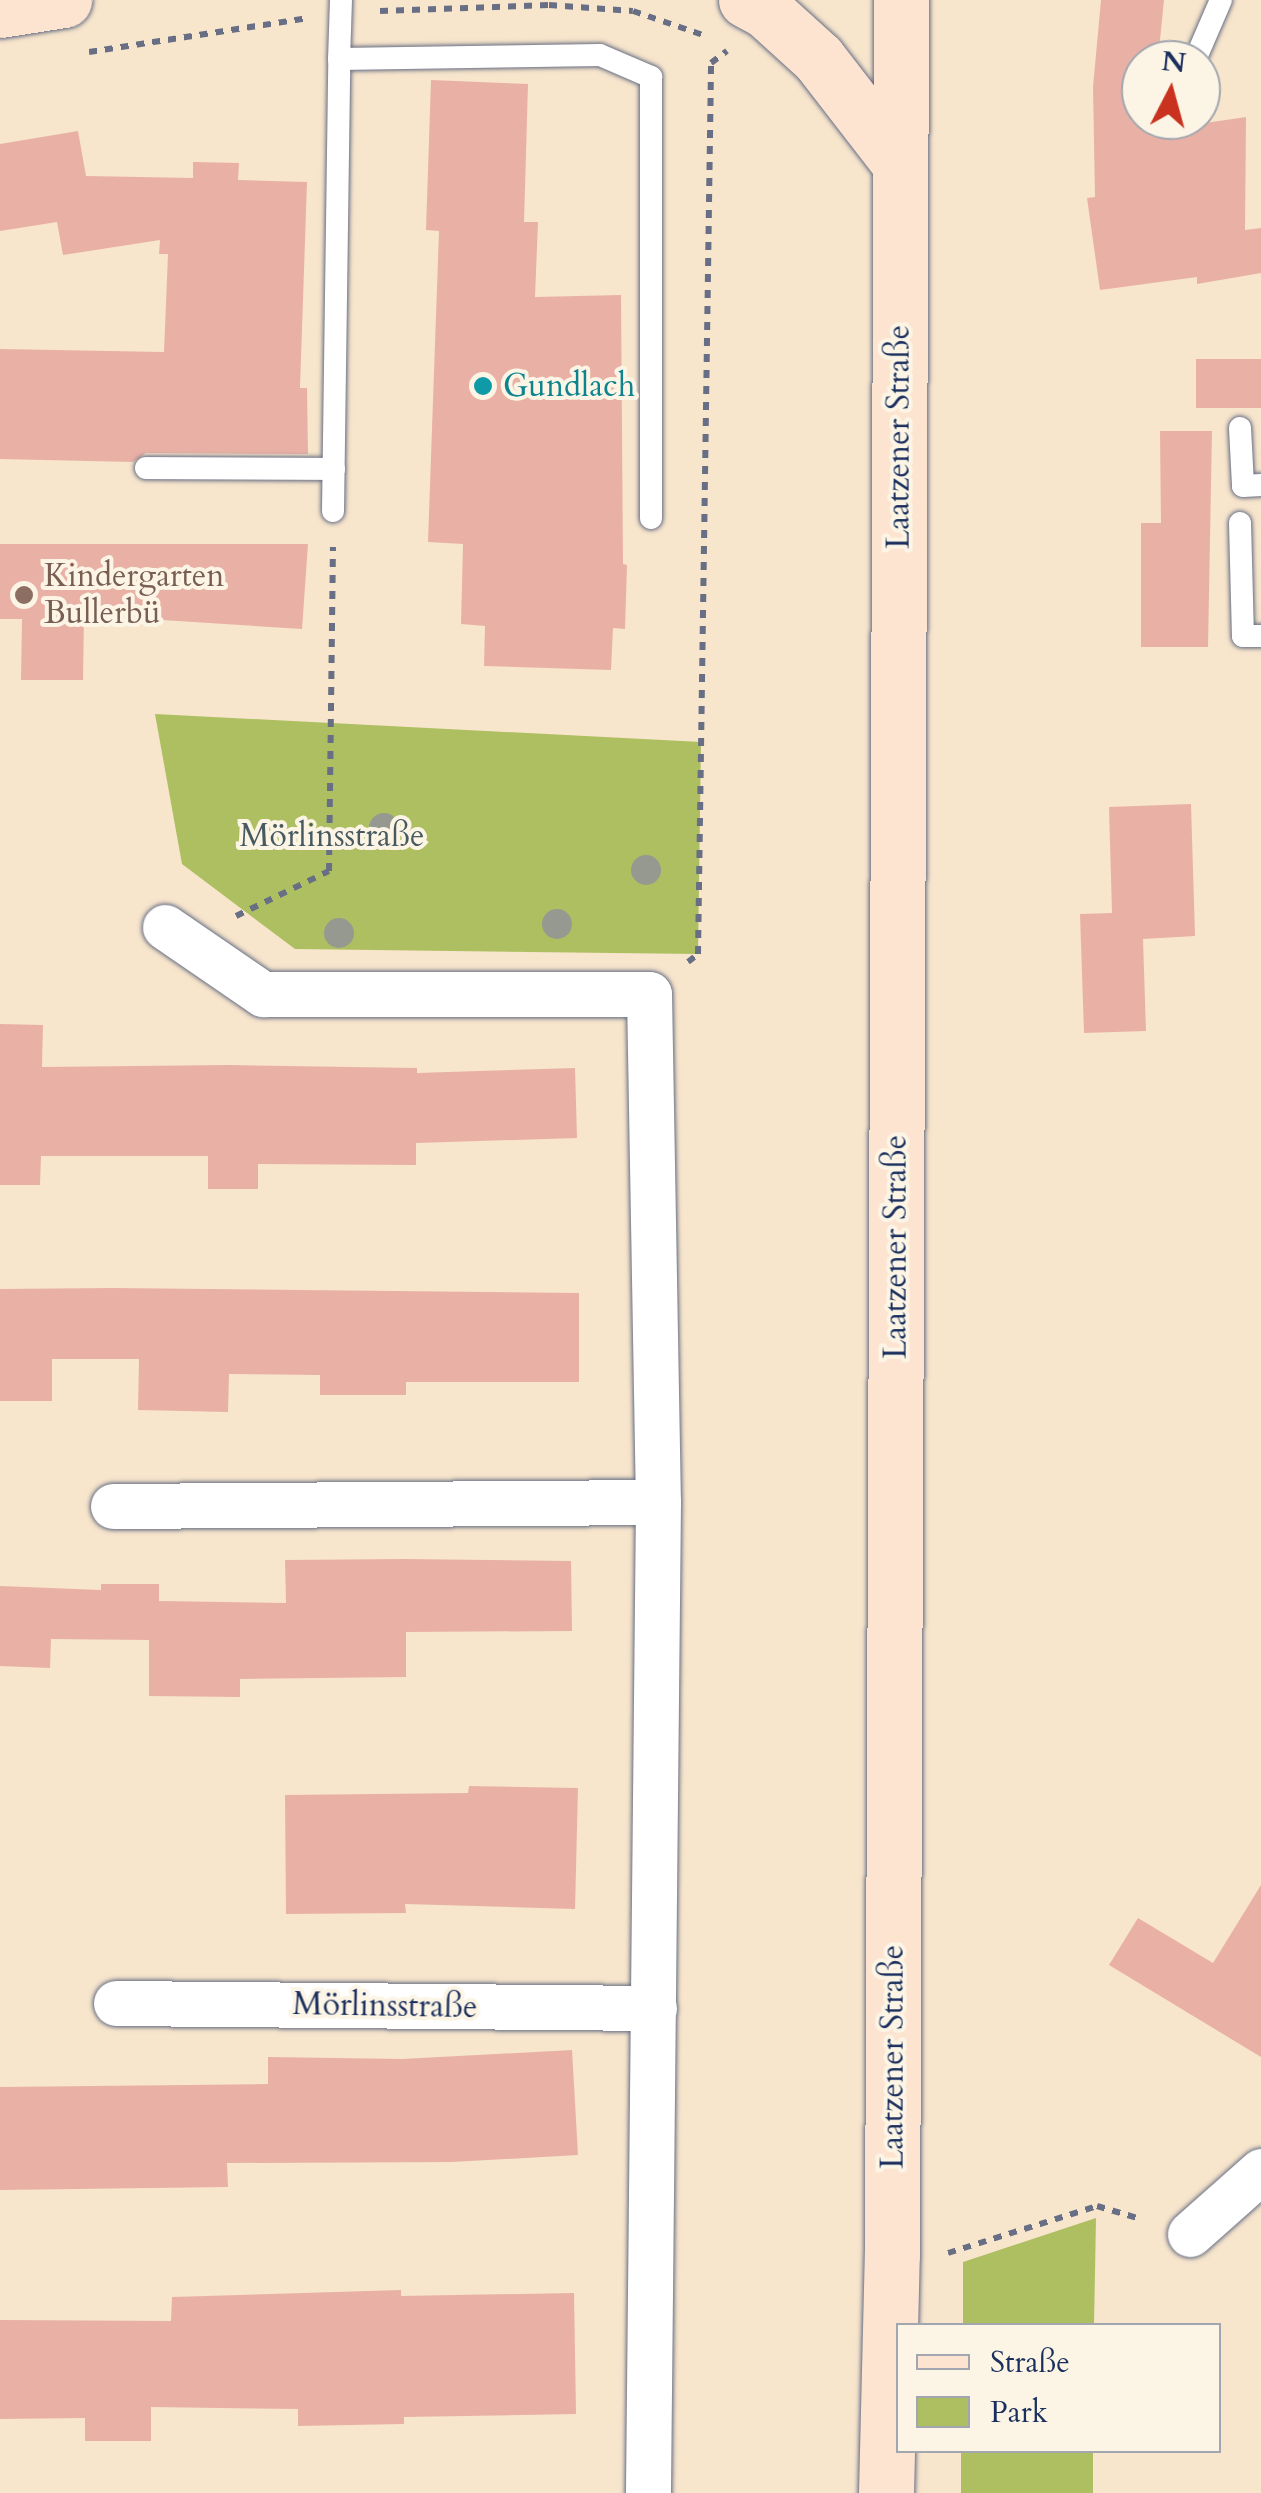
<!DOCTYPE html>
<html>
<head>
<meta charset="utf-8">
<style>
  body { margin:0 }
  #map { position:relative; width:1261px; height:2493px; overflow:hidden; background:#f7e5cc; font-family:Cardo,serif }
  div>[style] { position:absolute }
  .green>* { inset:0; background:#aebf62; transform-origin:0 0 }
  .building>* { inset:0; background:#e9b1a5; transform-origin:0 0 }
  .path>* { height:6px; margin-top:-3px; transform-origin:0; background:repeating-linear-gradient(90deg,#686f84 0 8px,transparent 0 16px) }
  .roads { filter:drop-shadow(0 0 2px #686f84) drop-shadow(0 0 2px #686f84) }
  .service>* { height:22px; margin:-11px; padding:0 11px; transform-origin:11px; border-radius:11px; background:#fff }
  .minor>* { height:45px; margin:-22.5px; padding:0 22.5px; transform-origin:22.5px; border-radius:22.5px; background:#fff }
  .secondary>* { height:55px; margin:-27.5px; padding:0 27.5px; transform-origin:27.5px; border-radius:27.5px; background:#fde4d1 }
  .trees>* { width:30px; height:30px; margin:-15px; border-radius:50%; background:#969990 }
  .dots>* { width:28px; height:28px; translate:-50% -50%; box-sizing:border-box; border:5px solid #fcf5e5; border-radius:50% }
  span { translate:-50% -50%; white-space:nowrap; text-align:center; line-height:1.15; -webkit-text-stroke:8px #fcf5e5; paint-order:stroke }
  .culture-label { font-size:32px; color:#0d838f }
  .left { translate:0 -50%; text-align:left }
  .street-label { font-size:32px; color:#1b2f5e }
  .education-label { font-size:32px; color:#785e54 }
  .park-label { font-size:32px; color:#475a5f }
  .legend { position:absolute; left:896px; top:2323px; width:325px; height:130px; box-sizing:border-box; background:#fcf5e5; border:2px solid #a2a6af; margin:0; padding:12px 18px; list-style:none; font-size:30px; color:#1b2f5e }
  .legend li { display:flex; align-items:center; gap:20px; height:50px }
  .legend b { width:50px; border:2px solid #a2a6af }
  .north { position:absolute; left:1121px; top:40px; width:100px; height:100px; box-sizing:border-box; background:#fcf5e5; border:2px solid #a2a6af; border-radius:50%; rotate:6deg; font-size:28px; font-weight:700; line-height:40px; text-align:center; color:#1b2f5e }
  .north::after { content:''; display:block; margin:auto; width:35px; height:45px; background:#c8321e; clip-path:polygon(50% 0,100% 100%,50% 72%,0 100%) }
</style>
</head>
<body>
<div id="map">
  <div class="green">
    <div style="clip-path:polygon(155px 714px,701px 742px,698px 954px,295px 949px,182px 864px)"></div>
    <div style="clip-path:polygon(1096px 2218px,1094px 2325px,963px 2325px,963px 2262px)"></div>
    <div style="left:961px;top:2451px;width:132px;height:42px"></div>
  </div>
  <div class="building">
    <div style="clip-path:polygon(1101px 0,1164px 0,1158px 60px,1141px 60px,1141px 120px,1152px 120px,1151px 131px,1246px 117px,1245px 230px,1261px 228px,1261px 273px,1197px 284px,1197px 277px,1100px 290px,1087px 198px,1095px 197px,1093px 87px)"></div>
    <div style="clip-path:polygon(431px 80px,528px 84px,524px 222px,538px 222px,535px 297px,621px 295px,623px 564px,627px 565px,625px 629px,613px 628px,611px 670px,484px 666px,485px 626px,461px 624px,463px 544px,428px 542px,439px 231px,426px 230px)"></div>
    <div style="clip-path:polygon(78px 131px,86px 176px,193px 178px,193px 162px,239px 163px,238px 180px,307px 182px,300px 388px,307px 388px,308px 454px,146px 453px,133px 462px,0 459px,0 349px,164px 352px,168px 254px,159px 254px,160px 240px,63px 255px,57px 222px,0 231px,0 144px)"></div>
    <div style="left:1196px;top:359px;width:65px;height:49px"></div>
    <div style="clip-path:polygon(1160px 431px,1212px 431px,1208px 647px,1141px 647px,1141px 523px,1161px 523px)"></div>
    <div style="clip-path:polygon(0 544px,308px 544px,302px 629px,84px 615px,83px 680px,21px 680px,22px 619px,0 619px)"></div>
    <div style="clip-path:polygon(1191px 804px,1195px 936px,1143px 939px,1146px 1031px,1084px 1033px,1080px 914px,1112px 913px,1109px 807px)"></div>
    <div style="clip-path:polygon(0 1024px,43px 1025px,42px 1067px,230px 1065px,417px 1068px,417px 1073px,575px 1068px,577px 1138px,416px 1143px,416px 1165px,258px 1164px,258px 1189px,208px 1189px,208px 1156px,41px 1156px,40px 1185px,0 1185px)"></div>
    <div style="clip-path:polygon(113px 1288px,579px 1293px,579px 1382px,406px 1382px,406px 1395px,320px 1395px,320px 1375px,229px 1374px,228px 1412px,138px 1410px,139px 1359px,52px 1359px,52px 1401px,0 1401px,0 1289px)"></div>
    <div style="clip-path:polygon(405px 1559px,571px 1561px,572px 1631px,406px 1632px,406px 1677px,240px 1679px,240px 1697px,149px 1696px,149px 1640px,51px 1639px,50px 1668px,0 1666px,0 1586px,101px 1590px,101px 1584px,159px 1584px,159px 1601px,286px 1603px,285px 1560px)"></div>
    <div style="clip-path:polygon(469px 1786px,578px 1788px,575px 1909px,405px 1904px,406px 1913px,286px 1914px,285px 1795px,468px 1793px)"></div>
    <div style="clip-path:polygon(1261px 1885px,1261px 2057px,1109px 1965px,1138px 1918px,1213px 1963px)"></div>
    <div style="clip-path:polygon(572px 2050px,578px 2155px,452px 2162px,227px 2163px,228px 2187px,0 2190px,0 2087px,268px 2084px,268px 2057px,402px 2059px)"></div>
    <div style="clip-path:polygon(401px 2290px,401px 2296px,574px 2293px,576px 2414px,404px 2417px,404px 2424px,298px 2426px,298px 2409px,151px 2407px,151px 2441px,85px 2441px,85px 2418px,0 2419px,0 2320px,171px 2321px,172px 2297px)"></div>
  </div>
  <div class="path">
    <div style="left:380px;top:11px;width:169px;rotate:-2deg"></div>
    <div style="left:549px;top:5px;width:84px;rotate:4.1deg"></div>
    <div style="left:633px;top:11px;width:74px;rotate:18.9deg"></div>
    <div style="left:89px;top:52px;width:217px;rotate:-8.8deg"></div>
    <div style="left:236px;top:916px;width:103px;rotate:-25.8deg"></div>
    <div style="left:329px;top:871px;width:324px;rotate:-89.3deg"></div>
    <div style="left:688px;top:962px;width:13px;rotate:-39deg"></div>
    <div style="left:698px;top:954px;width:891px;rotate:-89.16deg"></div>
    <div style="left:711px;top:63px;width:20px;rotate:-37deg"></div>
    <div style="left:948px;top:2253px;width:156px;rotate:-17.5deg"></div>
    <div style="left:1097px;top:2206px;width:46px;rotate:16.5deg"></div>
  </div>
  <div class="roads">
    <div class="service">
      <div style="left:341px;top:0;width:59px;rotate:91.9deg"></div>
      <div style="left:339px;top:59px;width:261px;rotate:-0.9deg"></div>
      <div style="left:600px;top:55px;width:56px;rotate:23.3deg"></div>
      <div style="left:651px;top:77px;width:441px;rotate:90deg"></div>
      <div style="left:1195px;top:60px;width:65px;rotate:-66.6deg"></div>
      <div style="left:1240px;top:428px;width:58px;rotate:87deg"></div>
      <div style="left:1243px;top:486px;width:18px;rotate:-3deg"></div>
      <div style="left:146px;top:468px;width:188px;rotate:0.3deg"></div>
      <div style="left:333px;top:511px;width:452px;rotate:-89.2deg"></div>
      <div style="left:1240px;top:523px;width:113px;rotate:88.5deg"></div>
      <div style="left:1243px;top:636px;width:18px"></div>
    </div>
    <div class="minor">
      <div style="left:165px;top:927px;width:119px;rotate:34.4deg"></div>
      <div style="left:263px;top:994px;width:386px"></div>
      <div style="left:649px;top:994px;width:508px;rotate:88.99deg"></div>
      <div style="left:658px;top:1502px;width:991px;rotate:90.58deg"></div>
      <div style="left:113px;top:1506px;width:545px;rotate:-0.42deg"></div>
      <div style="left:116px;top:2003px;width:538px;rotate:0.53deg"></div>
      <div style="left:1190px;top:2234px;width:95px;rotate:-41.6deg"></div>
    </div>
    <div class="secondary">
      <div style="left:746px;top:0;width:21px;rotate:28deg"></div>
      <div style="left:765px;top:10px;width:72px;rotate:42.2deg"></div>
      <div style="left:818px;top:58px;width:134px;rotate:52.3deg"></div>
      <div style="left:0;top:10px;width:65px;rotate:-8.9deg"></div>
      <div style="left:886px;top:2493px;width:238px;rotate:-88.6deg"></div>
      <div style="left:892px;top:2255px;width:2255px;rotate:-89.77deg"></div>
    </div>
  </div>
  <div class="trees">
    <div style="left:384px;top:828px"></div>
    <div style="left:646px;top:870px"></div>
    <div style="left:557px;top:924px"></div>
    <div style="left:339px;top:933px"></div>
  </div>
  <div class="dots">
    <div style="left:483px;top:386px;background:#0f9aa8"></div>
    <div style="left:24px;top:595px;background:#8d6e63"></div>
  </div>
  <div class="culture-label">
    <span class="left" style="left:503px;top:386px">Gundlach</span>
  </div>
  <div class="street-label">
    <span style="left:899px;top:437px;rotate:-90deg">Laatzener Straße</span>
    <span style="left:896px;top:1247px;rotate:-90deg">Laatzener Straße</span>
    <span style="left:385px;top:2006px;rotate:1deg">Mörlinsstraße</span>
    <span style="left:893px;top:2057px;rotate:-90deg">Laatzener Straße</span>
  </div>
  <div class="education-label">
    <span class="left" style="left:44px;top:595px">Kindergarten<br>Bullerbü</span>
  </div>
  <div class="park-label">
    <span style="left:332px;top:836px">Mörlinsstraße</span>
  </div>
  <ul class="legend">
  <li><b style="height:12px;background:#fde4d1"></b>Straße</li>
  <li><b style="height:28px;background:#aebf62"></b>Park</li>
  </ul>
  <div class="north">N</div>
</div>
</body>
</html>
